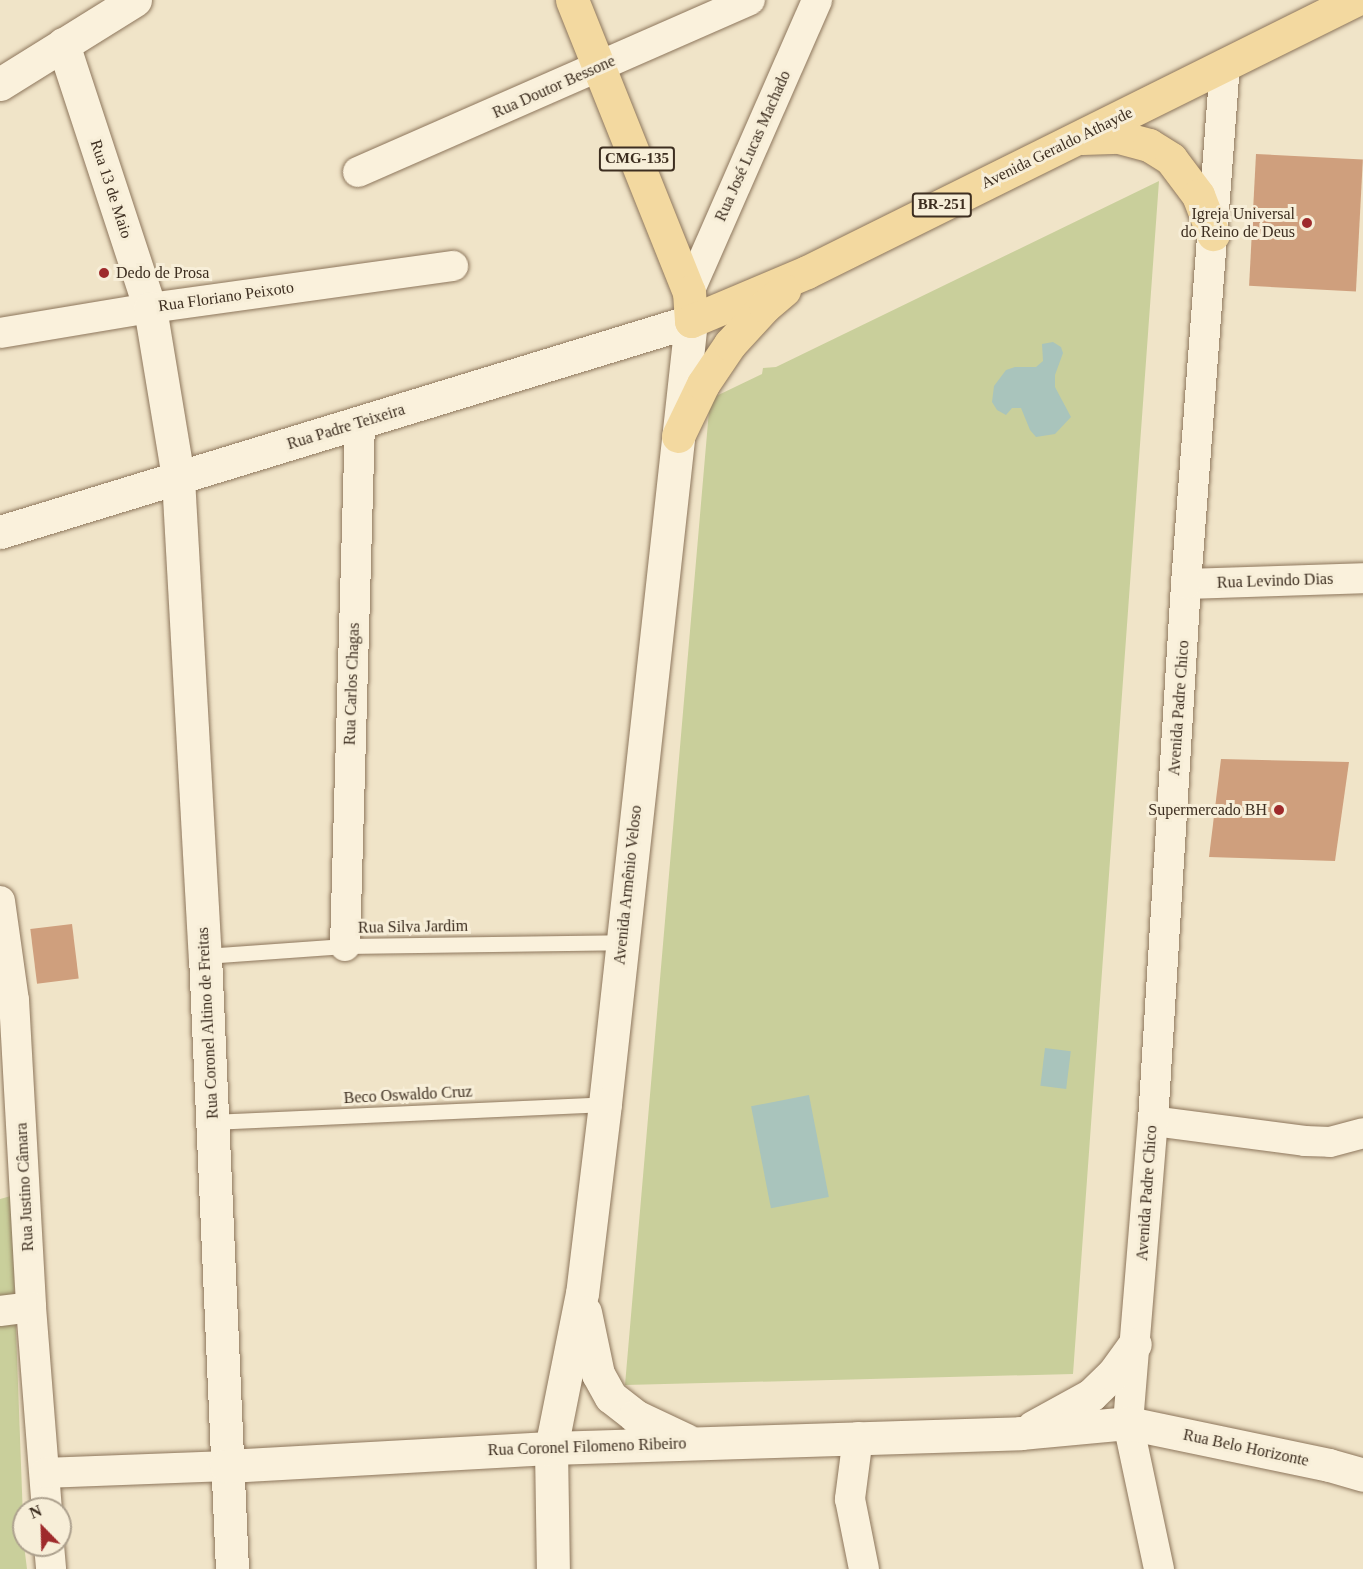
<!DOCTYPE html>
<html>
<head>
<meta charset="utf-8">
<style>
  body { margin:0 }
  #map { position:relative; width:1363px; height:1569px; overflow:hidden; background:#f0e4c8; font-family:Georgia,serif }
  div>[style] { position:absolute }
  .green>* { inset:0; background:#c9cf9b }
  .water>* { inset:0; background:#a9c4bc; transform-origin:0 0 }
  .building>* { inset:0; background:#cf9f7d; transform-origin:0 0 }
  .roads { filter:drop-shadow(0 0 2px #8d765c) drop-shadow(0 0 2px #8d765c) }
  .lane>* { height:15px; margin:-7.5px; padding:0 7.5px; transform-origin:7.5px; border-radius:7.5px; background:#faf1dc }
  .street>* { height:30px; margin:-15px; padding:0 15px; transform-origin:15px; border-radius:15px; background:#faf1dc }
  .secondary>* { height:33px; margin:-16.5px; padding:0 16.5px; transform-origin:16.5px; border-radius:16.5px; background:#faf1dc }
  .primary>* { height:33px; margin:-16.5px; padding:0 16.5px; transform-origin:16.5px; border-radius:16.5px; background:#f3d9a0 }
  .dots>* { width:16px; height:16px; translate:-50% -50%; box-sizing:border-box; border:3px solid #f7eed8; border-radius:50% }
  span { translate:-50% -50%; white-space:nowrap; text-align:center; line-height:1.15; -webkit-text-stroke:6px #f7eed8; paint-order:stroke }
  .shield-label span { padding:2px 4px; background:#f7eed8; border:2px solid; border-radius:4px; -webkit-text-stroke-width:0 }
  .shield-label { font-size:15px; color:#3d2e20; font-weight:700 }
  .street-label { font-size:16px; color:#3d2e20 }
  .poi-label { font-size:16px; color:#3d2e20 }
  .right { translate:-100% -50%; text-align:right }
  .left { translate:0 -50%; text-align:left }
  .north { position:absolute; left:12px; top:1497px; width:60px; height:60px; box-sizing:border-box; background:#f7eed8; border:2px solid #ada18e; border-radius:50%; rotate:337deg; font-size:16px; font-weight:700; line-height:24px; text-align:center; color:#3d2e20 }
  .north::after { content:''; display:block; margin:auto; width:21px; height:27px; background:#9e2a2b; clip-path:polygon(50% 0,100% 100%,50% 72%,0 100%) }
</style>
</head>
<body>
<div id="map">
  <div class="green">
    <div style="clip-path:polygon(1159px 181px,1073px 1374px,625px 1385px,710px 399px,762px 374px,763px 368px,776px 367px)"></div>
    <div style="clip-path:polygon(11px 1196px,24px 1545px,27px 1569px,0 1569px,0 1199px)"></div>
  </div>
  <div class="water">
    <div style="clip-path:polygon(1053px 342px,1061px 347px,1063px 353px,1055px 375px,1055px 387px,1071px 417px,1055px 434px,1036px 437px,1030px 430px,1021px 408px,1012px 408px,1006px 415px,997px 410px,992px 402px,994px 386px,1006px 370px,1015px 367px,1036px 367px,1043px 361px,1042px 344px)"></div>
    <div style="left:1045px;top:1048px;width:26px;height:38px;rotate:7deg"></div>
    <div style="left:809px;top:1095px;width:104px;height:59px;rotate:79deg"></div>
  </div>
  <div class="building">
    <div style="left:1256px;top:154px;width:107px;height:132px;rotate:3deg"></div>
    <div style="clip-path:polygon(1221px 759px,1349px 762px,1335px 861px,1209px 857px)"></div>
    <div style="left:72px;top:924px;width:55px;height:42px;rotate:83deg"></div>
  </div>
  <div class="roads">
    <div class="lane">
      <div style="left:205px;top:956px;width:140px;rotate:-4.1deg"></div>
      <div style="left:345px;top:946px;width:277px;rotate:-0.8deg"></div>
      <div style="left:213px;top:1122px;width:392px;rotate:-2.6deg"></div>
    </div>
    <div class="street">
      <div style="left:358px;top:172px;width:428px;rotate:-23.7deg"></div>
      <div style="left:689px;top:292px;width:319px;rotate:-66.3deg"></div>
      <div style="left:0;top:333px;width:152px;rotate:-9.5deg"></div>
      <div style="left:150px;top:308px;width:306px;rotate:-7.9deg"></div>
      <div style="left:1186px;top:584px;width:177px;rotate:-1.9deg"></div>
      <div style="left:0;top:901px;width:100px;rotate:82deg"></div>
      <div style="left:14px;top:1000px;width:307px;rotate:86.8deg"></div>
      <div style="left:31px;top:1307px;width:203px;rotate:85.5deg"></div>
      <div style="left:345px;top:946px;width:524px;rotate:-88.36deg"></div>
      <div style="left:1153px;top:1121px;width:153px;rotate:7.5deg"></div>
      <div style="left:1305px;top:1141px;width:25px;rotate:2deg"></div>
      <div style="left:1330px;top:1142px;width:34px;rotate:-15deg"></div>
      <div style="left:0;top:1311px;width:31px;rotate:-7deg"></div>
      <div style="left:858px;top:1437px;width:63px;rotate:97.4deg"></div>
      <div style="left:850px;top:1499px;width:71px;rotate:78.7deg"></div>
      <div style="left:45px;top:1473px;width:181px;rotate:-2.2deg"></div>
      <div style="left:49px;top:1545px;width:24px;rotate:85deg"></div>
      <div style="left:1159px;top:1569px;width:149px;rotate:-102deg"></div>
      <div style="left:1128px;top:1423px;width:303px;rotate:-85.3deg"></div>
      <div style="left:1153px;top:1121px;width:538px;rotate:-86.48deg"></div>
      <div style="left:1186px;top:584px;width:521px;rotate:-85.71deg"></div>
    </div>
    <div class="secondary">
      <div style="left:63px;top:44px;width:278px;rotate:71.8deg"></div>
      <div style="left:150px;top:308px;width:172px;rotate:80.6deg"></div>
      <div style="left:178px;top:478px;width:479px;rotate:86.8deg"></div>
      <div style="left:205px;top:956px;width:614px;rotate:87.48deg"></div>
      <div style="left:0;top:84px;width:159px;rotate:-31.9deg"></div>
      <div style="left:0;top:532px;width:722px;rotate:-16.98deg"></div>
      <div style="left:691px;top:321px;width:788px;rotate:96.27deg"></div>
      <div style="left:605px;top:1104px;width:190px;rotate:96.9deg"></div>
      <div style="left:582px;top:1293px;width:158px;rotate:101.3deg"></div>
      <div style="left:551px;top:1448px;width:121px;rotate:89.1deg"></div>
      <div style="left:585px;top:1312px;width:63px;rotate:78.2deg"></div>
      <div style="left:598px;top:1374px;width:26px;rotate:61deg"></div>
      <div style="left:611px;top:1397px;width:31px;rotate:38deg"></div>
      <div style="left:635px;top:1416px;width:56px;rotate:25.2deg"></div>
      <div style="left:1033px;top:1427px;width:66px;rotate:-28.9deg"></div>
      <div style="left:1091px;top:1395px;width:30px;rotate:-44deg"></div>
      <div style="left:1113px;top:1374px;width:37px;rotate:-54deg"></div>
      <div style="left:226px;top:1466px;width:325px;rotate:-3.2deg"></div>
      <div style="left:551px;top:1448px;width:470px;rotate:-1.8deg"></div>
      <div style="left:1021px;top:1433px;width:107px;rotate:-5.3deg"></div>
      <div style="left:1128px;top:1423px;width:205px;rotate:11.8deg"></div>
      <div style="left:1329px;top:1465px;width:35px;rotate:16deg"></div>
    </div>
    <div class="primary">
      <div style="left:572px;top:0;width:315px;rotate:68.2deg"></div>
      <div style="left:689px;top:292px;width:29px;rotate:86deg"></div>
      <div style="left:691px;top:321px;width:126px;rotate:-22.9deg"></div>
      <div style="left:807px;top:272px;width:612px;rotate:-26.4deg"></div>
      <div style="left:1082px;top:138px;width:37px;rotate:-2deg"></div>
      <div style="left:1119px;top:137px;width:31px;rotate:15deg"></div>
      <div style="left:1149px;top:145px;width:26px;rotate:32deg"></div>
      <div style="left:1171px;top:159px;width:45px;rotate:53.1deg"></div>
      <div style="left:1198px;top:195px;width:42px;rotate:69deg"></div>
      <div style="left:678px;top:436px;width:58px;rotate:-64.3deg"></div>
      <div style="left:703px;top:384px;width:48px;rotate:-56deg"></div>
      <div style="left:730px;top:344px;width:52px;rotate:-47.4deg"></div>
      <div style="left:765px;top:306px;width:25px;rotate:-40deg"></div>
    </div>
  </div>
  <div class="dots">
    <div style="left:1307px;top:223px;background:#9e2a2b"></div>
    <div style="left:104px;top:273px;background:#9e2a2b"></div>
    <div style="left:1279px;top:810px;background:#9e2a2b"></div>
  </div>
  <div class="shield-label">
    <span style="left:637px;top:159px">CMG-135</span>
    <span style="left:942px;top:205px">BR-251</span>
  </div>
  <div class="street-label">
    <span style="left:554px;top:87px;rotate:-24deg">Rua Doutor Bessone</span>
    <span style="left:753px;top:146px;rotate:-66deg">Rua José Lucas Machado</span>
    <span style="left:1057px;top:148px;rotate:-26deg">Avenida Geraldo Athayde</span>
    <span style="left:111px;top:189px;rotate:72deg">Rua 13 de Maio</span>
    <span style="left:226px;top:297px;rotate:-8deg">Rua Floriano Peixoto</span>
    <span style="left:346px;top:427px;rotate:-17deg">Rua Padre Teixeira</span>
    <span style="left:1275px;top:581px;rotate:-2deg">Rua Levindo Dias</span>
    <span style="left:352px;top:684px;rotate:-88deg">Rua Carlos Chagas</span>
    <span style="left:1179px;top:708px;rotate:-86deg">Avenida Padre Chico</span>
    <span style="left:628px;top:885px;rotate:-84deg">Avenida Armênio Veloso</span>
    <span style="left:413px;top:927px;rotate:-1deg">Rua Silva Jardim</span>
    <span style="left:208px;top:1023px;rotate:-93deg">Rua Coronel Altino de Freitas</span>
    <span style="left:408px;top:1095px;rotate:-3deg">Beco Oswaldo Cruz</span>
    <span style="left:25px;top:1187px;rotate:-93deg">Rua Justino Câmara</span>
    <span style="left:1147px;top:1193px;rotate:-86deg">Avenida Padre Chico</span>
    <span style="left:587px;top:1447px;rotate:-2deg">Rua Coronel Filomeno Ribeiro</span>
    <span style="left:1246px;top:1448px;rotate:12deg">Rua Belo Horizonte</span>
  </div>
  <div class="poi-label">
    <span class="right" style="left:1295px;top:223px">Igreja Universal<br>do Reino de Deus</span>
    <span class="left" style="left:116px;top:273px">Dedo de Prosa</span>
    <span class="right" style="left:1267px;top:810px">Supermercado BH</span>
  </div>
  <div class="north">N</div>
</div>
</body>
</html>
